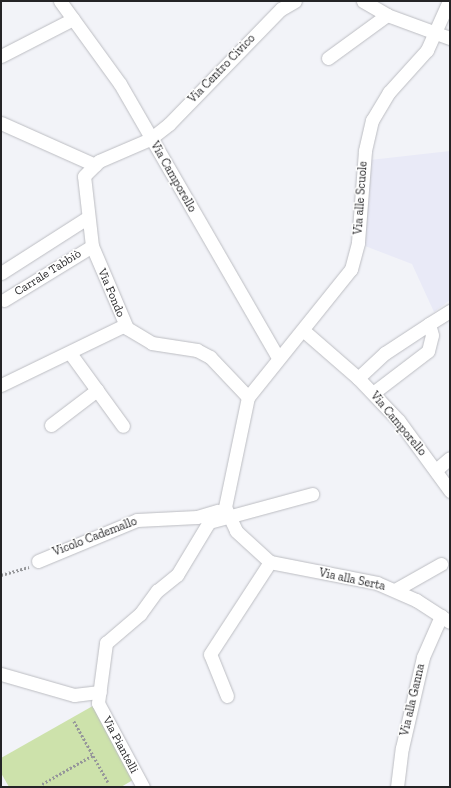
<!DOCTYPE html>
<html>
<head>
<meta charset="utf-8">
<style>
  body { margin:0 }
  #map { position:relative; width:451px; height:788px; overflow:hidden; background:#f2f3f8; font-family:"Zilla Slab",serif }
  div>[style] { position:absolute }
  .built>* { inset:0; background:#e9eaf7 }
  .green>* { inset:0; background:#cde2ab }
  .path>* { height:2.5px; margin-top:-1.25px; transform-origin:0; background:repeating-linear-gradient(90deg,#96979a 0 2px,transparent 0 4px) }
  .roads { filter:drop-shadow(0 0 1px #bcbdc2) drop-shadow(0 0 1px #bcbdc2) }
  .minor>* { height:13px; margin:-6.5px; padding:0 6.5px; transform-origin:6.5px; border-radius:6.5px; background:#fff }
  span { translate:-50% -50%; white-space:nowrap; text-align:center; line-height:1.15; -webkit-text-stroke:3px #fff; paint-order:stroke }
  .street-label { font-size:12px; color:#242426 }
  .frame { position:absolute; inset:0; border:2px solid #242426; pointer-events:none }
</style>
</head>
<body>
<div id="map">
  <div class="built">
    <div style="clip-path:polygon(450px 151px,450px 300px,434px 312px,412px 264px,365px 246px,370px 160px)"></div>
  </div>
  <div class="green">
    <div style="clip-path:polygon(98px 703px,138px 777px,121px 787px,9px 787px,1px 773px,1px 758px)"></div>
  </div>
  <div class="path">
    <div style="left:1px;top:575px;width:29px;rotate:-16deg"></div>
    <div style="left:74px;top:721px;width:70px;rotate:60.9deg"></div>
    <div style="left:42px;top:784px;width:59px;rotate:-29.6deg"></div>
  </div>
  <div class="roads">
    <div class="minor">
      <div style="left:60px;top:1px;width:102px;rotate:54.1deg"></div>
      <div style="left:120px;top:84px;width:316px;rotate:60deg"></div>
      <div style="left:363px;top:1px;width:28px;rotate:30deg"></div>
      <div style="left:387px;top:15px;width:67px;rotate:20.1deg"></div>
      <div style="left:449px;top:1px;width:54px;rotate:114.2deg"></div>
      <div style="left:427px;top:50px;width:57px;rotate:132.1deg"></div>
      <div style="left:389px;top:92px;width:33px;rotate:121deg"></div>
      <div style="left:372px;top:120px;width:32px;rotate:103deg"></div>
      <div style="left:365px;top:151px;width:92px;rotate:94.4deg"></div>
      <div style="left:358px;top:243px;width:27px;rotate:105deg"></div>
      <div style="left:351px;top:269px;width:164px;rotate:128.8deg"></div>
      <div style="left:248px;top:397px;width:112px;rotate:101.8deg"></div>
      <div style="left:225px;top:507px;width:26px;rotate:65deg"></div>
      <div style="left:236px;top:531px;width:46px;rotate:42.4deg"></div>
      <div style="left:270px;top:562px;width:109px;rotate:11.1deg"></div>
      <div style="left:377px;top:583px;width:43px;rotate:23.6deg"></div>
      <div style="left:416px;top:600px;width:40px;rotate:32.9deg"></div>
      <div style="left:1px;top:56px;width:81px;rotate:-27.2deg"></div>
      <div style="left:328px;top:58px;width:73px;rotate:-36.1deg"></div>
      <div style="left:1px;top:123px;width:103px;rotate:24.1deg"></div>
      <div style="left:1px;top:273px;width:102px;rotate:-32.6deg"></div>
      <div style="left:4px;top:300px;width:103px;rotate:-31.5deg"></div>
      <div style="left:304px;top:331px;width:72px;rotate:41deg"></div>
      <div style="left:358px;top:378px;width:59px;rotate:46.4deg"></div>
      <div style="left:399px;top:421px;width:87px;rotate:53.9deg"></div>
      <div style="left:70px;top:353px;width:90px;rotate:54deg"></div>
      <div style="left:358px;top:378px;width:37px;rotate:-43deg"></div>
      <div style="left:385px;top:353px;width:53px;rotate:-33.4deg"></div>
      <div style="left:1px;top:385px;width:138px;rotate:-25.8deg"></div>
      <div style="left:373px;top:393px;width:69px;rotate:-37.4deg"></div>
      <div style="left:428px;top:351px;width:16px;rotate:-76deg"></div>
      <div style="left:432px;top:335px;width:11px;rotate:-105deg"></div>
      <div style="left:429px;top:324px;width:25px;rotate:-32deg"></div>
      <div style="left:248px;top:397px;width:55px;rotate:-133.5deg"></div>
      <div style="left:210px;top:357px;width:15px;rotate:-152deg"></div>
      <div style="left:197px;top:350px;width:46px;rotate:-171.2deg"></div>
      <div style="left:152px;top:343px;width:29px;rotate:-149deg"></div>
      <div style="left:127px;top:328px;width:89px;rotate:-113.1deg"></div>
      <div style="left:92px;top:246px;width:70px;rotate:-96.5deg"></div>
      <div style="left:84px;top:176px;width:21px;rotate:-45deg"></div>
      <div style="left:99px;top:161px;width:56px;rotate:-23.3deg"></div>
      <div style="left:150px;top:139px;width:24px;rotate:-38deg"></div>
      <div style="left:169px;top:124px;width:161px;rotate:-45.8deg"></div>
      <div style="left:281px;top:9px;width:16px;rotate:-30deg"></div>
      <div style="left:51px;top:425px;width:58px;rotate:-37.3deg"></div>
      <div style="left:436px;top:470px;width:18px;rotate:-41deg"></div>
      <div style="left:38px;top:561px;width:107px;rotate:-22.5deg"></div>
      <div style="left:137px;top:520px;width:60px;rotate:-2.9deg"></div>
      <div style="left:197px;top:517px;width:21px;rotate:-17deg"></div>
      <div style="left:395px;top:590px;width:53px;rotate:-29.5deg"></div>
      <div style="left:1px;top:674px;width:76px;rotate:16deg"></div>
      <div style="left:74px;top:695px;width:26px;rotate:-7deg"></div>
      <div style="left:227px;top:696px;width:45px;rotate:-112deg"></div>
      <div style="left:210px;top:654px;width:110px;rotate:-56.9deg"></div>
      <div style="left:143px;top:787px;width:95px;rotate:-118.2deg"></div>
      <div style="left:98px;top:703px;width:61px;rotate:-82.4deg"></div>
      <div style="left:106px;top:643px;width:45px;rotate:-40.5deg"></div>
      <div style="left:140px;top:614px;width:29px;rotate:-54deg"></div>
      <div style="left:157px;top:591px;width:26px;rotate:-39deg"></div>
      <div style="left:177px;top:575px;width:62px;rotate:-58.9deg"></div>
      <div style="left:209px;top:522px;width:107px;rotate:-15.2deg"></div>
      <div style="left:397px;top:787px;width:39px;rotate:-83deg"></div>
      <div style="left:402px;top:748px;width:93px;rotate:-77deg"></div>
      <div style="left:423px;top:657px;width:45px;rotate:-66.3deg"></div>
    </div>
  </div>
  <div class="street-label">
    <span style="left:222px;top:69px;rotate:-46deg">Via Centro Civico</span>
    <span style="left:173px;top:177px;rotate:60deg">Via Camporello</span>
    <span style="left:361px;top:198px;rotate:-86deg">Via alle Scuole</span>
    <span style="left:48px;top:273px;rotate:-32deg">Carrale Tabbiò</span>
    <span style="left:111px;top:293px;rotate:67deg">Via Fondo</span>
    <span style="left:398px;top:424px;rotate:50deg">Via Camporello</span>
    <span style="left:95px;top:537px;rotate:-21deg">Vicolo Cademallo</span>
    <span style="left:352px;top:580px;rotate:12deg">Via alla Serta</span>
    <span style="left:413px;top:700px;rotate:-77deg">Via alla Ganna</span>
    <span style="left:120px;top:745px;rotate:62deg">Via Piantelli</span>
  </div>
  <div class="frame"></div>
</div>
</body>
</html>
